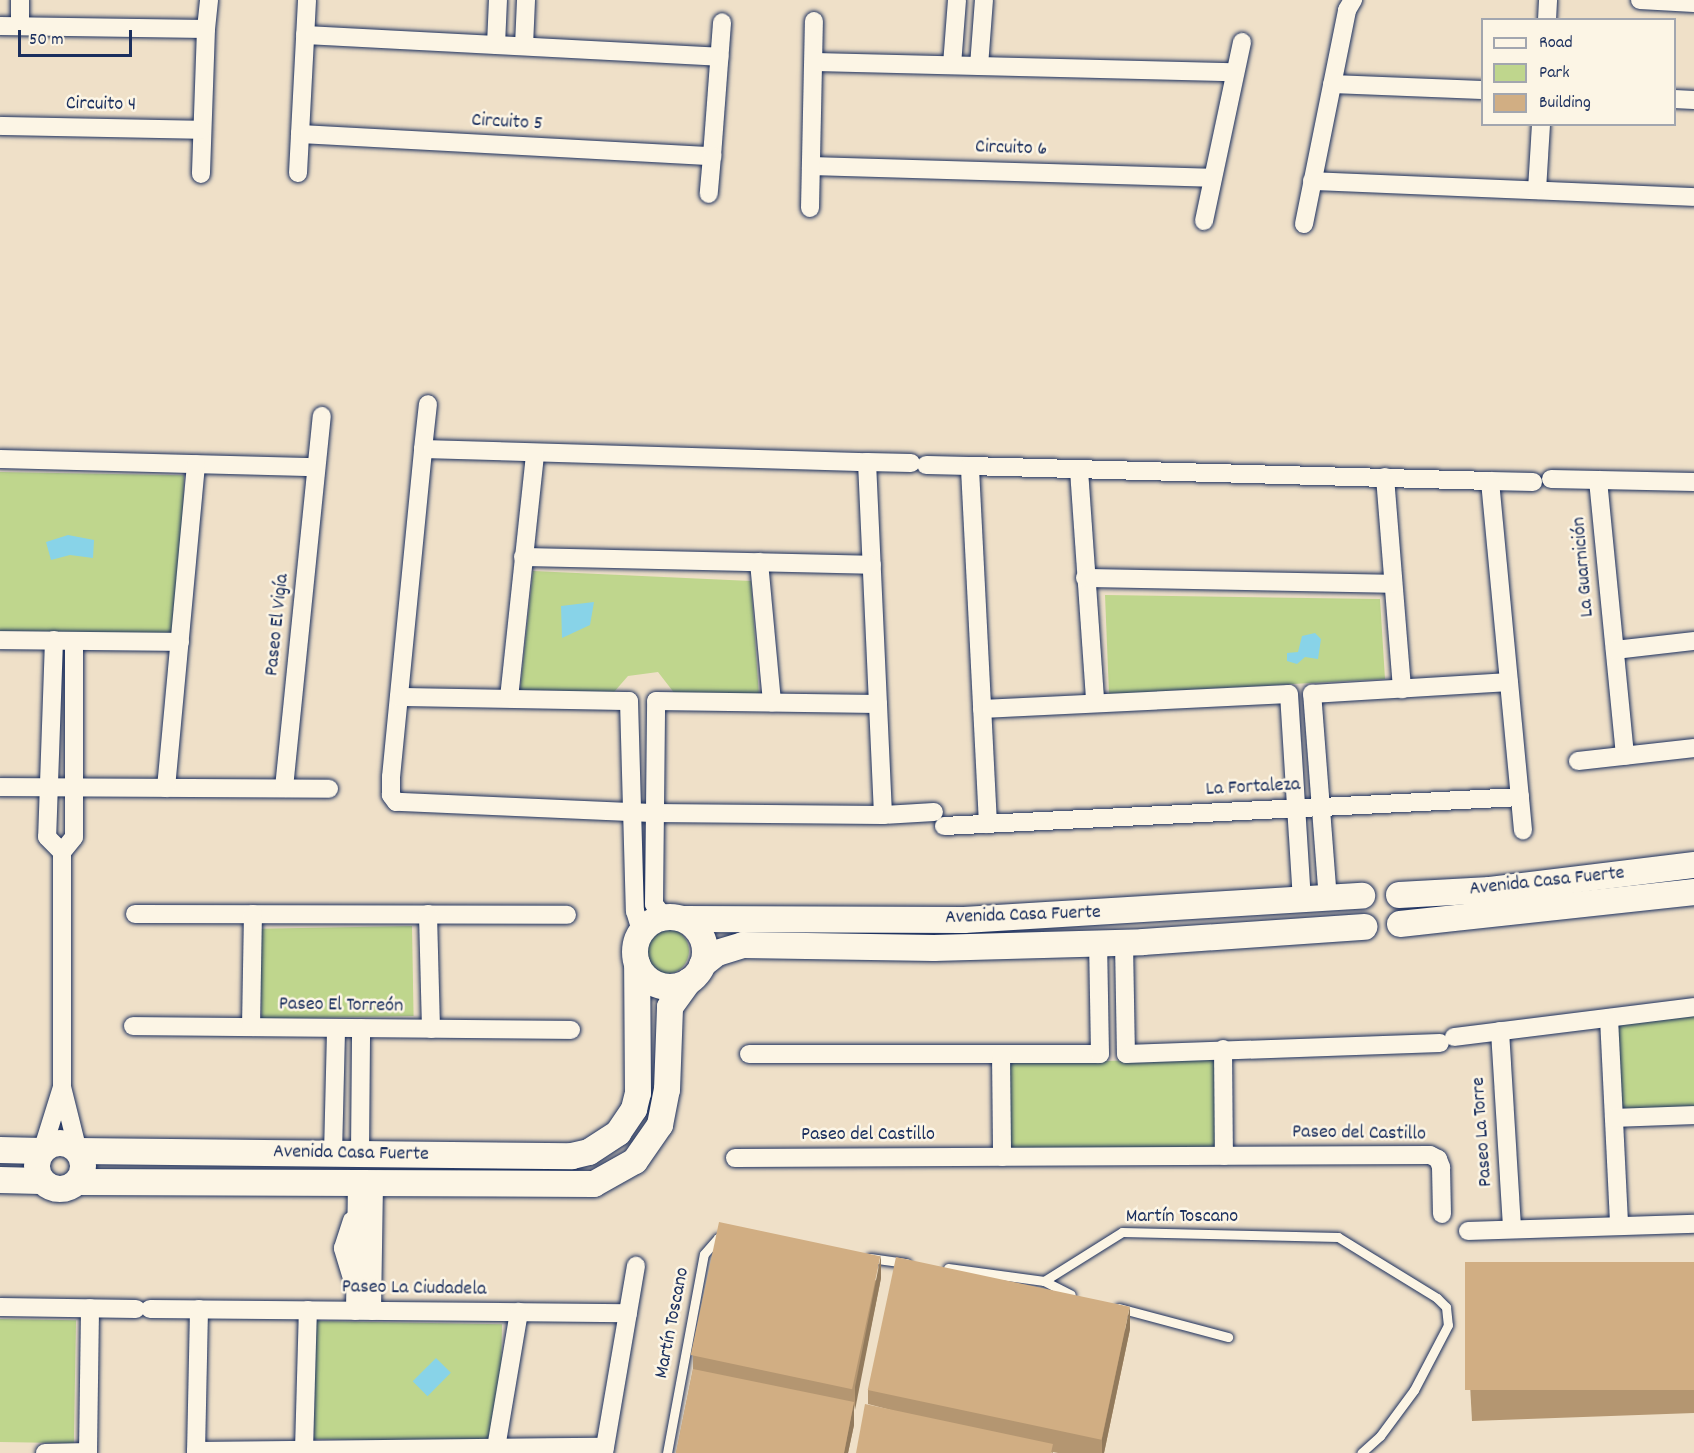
<!DOCTYPE html>
<html>
<head>
<meta charset="utf-8">
<style>
  body { margin:0 }
  #map { position:relative; width:1694px; height:1453px; overflow:hidden; background:#efe0c8; font-family:Dekko,sans-serif }
  div>[style] { position:absolute }
  .green>* { inset:0; background:#bfd68d; transform-origin:0 0 }
  .round { border-radius:50% }
  .water>* { inset:0; background:#88d3e8; transform-origin:0 0 }
  .roads { filter:drop-shadow(0 0 2px #1b2f5e) drop-shadow(0 0 2px #1b2f5e) }
  .lane>* { height:9px; margin:-4.5px; padding:0 4.5px; transform-origin:4.5px; border-radius:4.5px; background:#fcf5e5 }
  .street>* { height:18px; margin:-9px; padding:0 9px; transform-origin:9px; border-radius:9px; background:#fcf5e5 }
  .secondary>* { height:26px; margin:-13px; padding:0 13px; transform-origin:13px; border-radius:13px; background:#fcf5e5 }
  .secondary>.ring { margin:-13px; padding:0; box-sizing:content-box; background:none; border:26px solid #fcf5e5; border-radius:50% }
  .wall>* { inset:0; background:#b49671 }
  .shaded-wall>* { inset:0; background:#927a5c }
  .building>* { inset:0; background:#d1ae83; transform-origin:0 0 }
  span { translate:-50% -50%; white-space:nowrap; text-align:center; line-height:1.15; -webkit-text-stroke:5px #fcf5e5; paint-order:stroke }
  .street-label { font-size:20px; color:#1b2f5e }
  .legend { position:absolute; left:1481px; top:18px; width:195px; height:108px; box-sizing:border-box; background:#fcf5e5; border:2px solid #a2a6af; margin:0; padding:8px 10px; list-style:none; font-size:18px; color:#1b2f5e }
  .legend li { display:flex; align-items:center; gap:12px; height:30px }
  .legend b { width:30px; border:2px solid #a2a6af }
  .scale { position:absolute; left:18px; top:30px; width:114px; height:27px; box-sizing:border-box; border:3px solid #1b2f5e; border-top:0; padding-left:8px; font-size:18px; line-height:21px; white-space:nowrap; color:#1b2f5e; -webkit-text-stroke:4px #fcf5e5; paint-order:stroke }
</style>
</head>
<body>
<div id="map">
  <div class="green">
    <div style="left:0;top:472px;width:184px;height:159px;rotate:1deg"></div>
    <div style="clip-path:polygon(533px 571px,751px 581px,759px 696px,675px 694px,658px 672px,628px 676px,614px 692px,520px 690px)"></div>
    <div style="clip-path:polygon(1105px 595px,1380px 599px,1385px 679px,1109px 694px)"></div>
    <div style="left:412px;top:926px;width:90px;height:152px;rotate:89deg"></div>
    <div class="round" style="left:643px;top:928px;width:46px;height:46px"></div>
    <div style="left:1694px;top:1016px;width:97px;height:76px;rotate:90deg"></div>
    <div style="left:1215px;top:1059px;width:92px;height:207px;rotate:89deg"></div>
    <div style="left:0;top:1319px;width:76px;height:123px;rotate:1deg"></div>
    <div style="left:316px;top:1321px;width:186px;height:118px;rotate:1deg"></div>
  </div>
  <div class="water">
    <div style="clip-path:polygon(68px 535px,94px 540px,93px 558px,70px 555px,51px 560px,46px 542px)"></div>
    <div style="clip-path:polygon(594px 602px,590px 625px,562px 638px,561px 606px)"></div>
    <div style="clip-path:polygon(1315px 633px,1321px 639px,1318px 659px,1305px 657px,1297px 664px,1287px 661px,1287px 653px,1298px 652px,1302px 636px)"></div>
    <div style="left:436px;top:1358px;width:21px;height:33px;rotate:45deg"></div>
  </div>
  <div class="roads">
    <div class="lane">
      <div style="left:870px;top:1258px;width:37px;rotate:8deg"></div>
      <div style="left:948px;top:1268px;width:97px;rotate:7.7deg"></div>
      <div style="left:1044px;top:1281px;width:92px;rotate:-32.1deg"></div>
      <div style="left:1122px;top:1232px;width:216px;rotate:1.3deg"></div>
      <div style="left:1338px;top:1237px;width:116px;rotate:31.6deg"></div>
      <div style="left:1437px;top:1298px;width:13px;rotate:45deg"></div>
      <div style="left:1446px;top:1307px;width:18px;rotate:84deg"></div>
      <div style="left:1448px;top:1325px;width:73px;rotate:117.6deg"></div>
      <div style="left:1414px;top:1390px;width:57px;rotate:126.5deg"></div>
      <div style="left:1380px;top:1436px;width:25px;rotate:138deg"></div>
      <div style="left:1044px;top:1281px;width:30px;rotate:27deg"></div>
      <div style="left:1119px;top:1308px;width:113px;rotate:14.9deg"></div>
      <div style="left:667px;top:1453px;width:202px;rotate:-79.5deg"></div>
      <div style="left:704px;top:1254px;width:21px;rotate:-49deg"></div>
      <div style="left:718px;top:1238px;width:5px"></div>
    </div>
    <div class="street">
      <div style="left:1640px;top:0;width:54px;rotate:3.2deg"></div>
      <div style="left:1547px;top:20px;width:20px;rotate:-87deg"></div>
      <div style="left:0;top:26px;width:206px;rotate:0.8deg"></div>
      <div style="left:206px;top:29px;width:145px;rotate:92deg"></div>
      <div style="left:20px;top:26px;width:26px;rotate:-90deg"></div>
      <div style="left:206px;top:29px;width:29px;rotate:-84deg"></div>
      <div style="left:305px;top:35px;width:415px;rotate:3deg"></div>
      <div style="left:496px;top:45px;width:45px;rotate:-87.5deg"></div>
      <div style="left:524px;top:46px;width:46px;rotate:-87.5deg"></div>
      <div style="left:814px;top:62px;width:420px;rotate:1.4deg"></div>
      <div style="left:952px;top:65px;width:65px;rotate:-85.6deg"></div>
      <div style="left:979px;top:66px;width:66px;rotate:-85.7deg"></div>
      <div style="left:1332px;top:84px;width:150px;rotate:2.3deg"></div>
      <div style="left:1674px;top:99px;width:20px;rotate:3deg"></div>
      <div style="left:0;top:126px;width:202px;rotate:1.1deg"></div>
      <div style="left:300px;top:134px;width:134px;rotate:-87deg"></div>
      <div style="left:712px;top:156px;width:134px;rotate:-85.7deg"></div>
      <div style="left:811px;top:166px;width:399px;rotate:1.7deg"></div>
      <div style="left:298px;top:173px;width:39px;rotate:-87deg"></div>
      <div style="left:300px;top:134px;width:413px;rotate:3.1deg"></div>
      <div style="left:712px;top:156px;width:38px;rotate:95deg"></div>
      <div style="left:1312px;top:181px;width:382px;rotate:2.4deg"></div>
      <div style="left:1537px;top:190px;width:66px;rotate:-86.5deg"></div>
      <div style="left:810px;top:208px;width:187px;rotate:-88.8deg"></div>
      <div style="left:1204px;top:221px;width:183px;rotate:-78deg"></div>
      <div style="left:1304px;top:224px;width:218px;rotate:-78.6deg"></div>
      <div style="left:1347px;top:10px;width:12px;rotate:-59deg"></div>
      <div style="left:423px;top:449px;width:444px;rotate:1.7deg"></div>
      <div style="left:867px;top:462px;width:353px;rotate:87.4deg"></div>
      <div style="left:883px;top:815px;width:231px;rotate:-179.5deg"></div>
      <div style="left:652px;top:813px;width:256px;rotate:-177.5deg"></div>
      <div style="left:396px;top:802px;width:9px;rotate:-126deg"></div>
      <div style="left:391px;top:795px;width:18px;rotate:-90deg"></div>
      <div style="left:391px;top:777px;width:330px;rotate:-84.4deg"></div>
      <div style="left:423px;top:449px;width:45px;rotate:-83.7deg"></div>
      <div style="left:0;top:459px;width:316px;rotate:1.5deg"></div>
      <div style="left:867px;top:462px;width:44px;rotate:1.3deg"></div>
      <div style="left:926px;top:465px;width:44px;rotate:1.3deg"></div>
      <div style="left:1079px;top:470px;width:232px;rotate:86deg"></div>
      <div style="left:1385px;top:477px;width:213px;rotate:85.4deg"></div>
      <div style="left:1551px;top:479px;width:143px;rotate:1.2deg"></div>
      <div style="left:1598px;top:480px;width:277px;rotate:84.4deg"></div>
      <div style="left:1490px;top:481px;width:43px;rotate:1.3deg"></div>
      <div style="left:523px;top:557px;width:349px;rotate:1.3deg"></div>
      <div style="left:759px;top:562px;width:141px;rotate:84.7deg"></div>
      <div style="left:1085px;top:578px;width:308px;rotate:1.1deg"></div>
      <div style="left:0;top:640px;width:180px;rotate:0.6deg"></div>
      <div style="left:54px;top:640px;width:197px;rotate:92deg"></div>
      <div style="left:47px;top:837px;width:21px;rotate:45deg"></div>
      <div style="left:1615px;top:650px;width:80px;rotate:-6.5deg"></div>
      <div style="left:399px;top:697px;width:230px;rotate:1deg"></div>
      <div style="left:629px;top:701px;width:210px;rotate:88.4deg"></div>
      <div style="left:635px;top:911px;width:21px;rotate:73deg"></div>
      <div style="left:509px;top:698px;width:245px;rotate:-83.9deg"></div>
      <div style="left:982px;top:709px;width:307px;rotate:-2.8deg"></div>
      <div style="left:1289px;top:694px;width:207px;rotate:86.4deg"></div>
      <div style="left:1578px;top:761px;width:117px;rotate:-6.4deg"></div>
      <div style="left:0;top:787px;width:329px;rotate:0.3deg"></div>
      <div style="left:166px;top:788px;width:325px;rotate:-84.7deg"></div>
      <div style="left:284px;top:788px;width:374px;rotate:-84.2deg"></div>
      <div style="left:883px;top:815px;width:51px;rotate:-3.4deg"></div>
      <div style="left:988px;top:824px;width:358px;rotate:-92.9deg"></div>
      <div style="left:970px;top:466px;width:520px;rotate:1.65deg"></div>
      <div style="left:1490px;top:481px;width:351px;rotate:84.6deg"></div>
      <div style="left:944px;top:826px;width:577px;rotate:-2.88deg"></div>
      <div style="left:1328px;top:900px;width:207px;rotate:-94.4deg"></div>
      <div style="left:1312px;top:694px;width:197px;rotate:-3.5deg"></div>
      <div style="left:135px;top:914px;width:432px;rotate:0.1deg"></div>
      <div style="left:428px;top:914px;width:115px;rotate:88.5deg"></div>
      <div style="left:664px;top:917px;width:16px;rotate:-128deg"></div>
      <div style="left:654px;top:904px;width:203px;rotate:-89.4deg"></div>
      <div style="left:656px;top:701px;width:222px;rotate:0.8deg"></div>
      <div style="left:1124px;top:943px;width:111px;rotate:89deg"></div>
      <div style="left:1126px;top:1054px;width:314px;rotate:-2deg"></div>
      <div style="left:1609px;top:1018px;width:208px;rotate:87.2deg"></div>
      <div style="left:133px;top:1026px;width:438px;rotate:0.5deg"></div>
      <div style="left:251px;top:1027px;width:113px;rotate:-89deg"></div>
      <div style="left:1500px;top:1031px;width:198px;rotate:86.5deg"></div>
      <div style="left:1454px;top:1037px;width:242px;rotate:-7.1deg"></div>
      <div style="left:1223px;top:1049px;width:107px;rotate:89.5deg"></div>
      <div style="left:749px;top:1054px;width:351px"></div>
      <div style="left:1100px;top:1054px;width:110px;rotate:-91deg"></div>
      <div style="left:1001px;top:1054px;width:103px;rotate:89.4deg"></div>
      <div style="left:62px;top:1087px;width:235px;rotate:-90deg"></div>
      <div style="left:62px;top:852px;width:19px;rotate:-51deg"></div>
      <div style="left:74px;top:837px;width:196px;rotate:-90deg"></div>
      <div style="left:1614px;top:1118px;width:80px;rotate:-2.1deg"></div>
      <div style="left:42px;top:1151px;width:67px;rotate:-72.6deg"></div>
      <div style="left:62px;top:1087px;width:66px;rotate:76deg"></div>
      <div style="left:333px;top:1154px;width:126px;rotate:-88.6deg"></div>
      <div style="left:360px;top:1154px;width:126px;rotate:-89.5deg"></div>
      <div style="left:735px;top:1158px;width:695px;rotate:-0.25deg"></div>
      <div style="left:1430px;top:1155px;width:9px;rotate:27deg"></div>
      <div style="left:1438px;top:1159px;width:9px;rotate:69deg"></div>
      <div style="left:1441px;top:1167px;width:47px;rotate:88.8deg"></div>
      <div style="left:1468px;top:1231px;width:226px;rotate:-1.8deg"></div>
      <div style="left:351px;top:1275px;width:28px;rotate:-107deg"></div>
      <div style="left:343px;top:1248px;width:29px;rotate:-72deg"></div>
      <div style="left:0;top:1307px;width:136px;rotate:0.8deg"></div>
      <div style="left:150px;top:1309px;width:478px;rotate:0.5deg"></div>
      <div style="left:355px;top:1311px;width:127px;rotate:-89.1deg"></div>
      <div style="left:372px;top:1311px;width:127px;rotate:-89.1deg"></div>
      <div style="left:496px;top:1448px;width:138px;rotate:-80.4deg"></div>
      <div style="left:304px;top:1450px;width:140px;rotate:-88.4deg"></div>
      <div style="left:196px;top:1451px;width:409px;rotate:-0.6deg"></div>
      <div style="left:45px;top:1453px;width:43px;rotate:-1.3deg"></div>
      <div style="left:88px;top:1453px;width:145px;rotate:-89.2deg"></div>
      <div style="left:196px;top:1453px;width:144px;rotate:-88.8deg"></div>
      <div style="left:604px;top:1453px;width:190px;rotate:-80.3deg"></div>
    </div>
    <div class="secondary">
      <div style="left:1399px;top:895px;width:91px;rotate:-3.1deg"></div>
      <div style="left:1490px;top:890px;width:206px;rotate:-7deg"></div>
      <div class="ring" style="left:635px;top:917px;width:44px;height:44px"></div>
      <div style="left:683px;top:919px;width:281px;rotate:0.2deg"></div>
      <div style="left:964px;top:920px;width:399px;rotate:-3.5deg"></div>
      <div style="left:1400px;top:924px;width:296px;rotate:-6.2deg"></div>
      <div style="left:702px;top:965px;width:19px;rotate:-39deg"></div>
      <div style="left:717px;top:953px;width:27px;rotate:-17deg"></div>
      <div style="left:743px;top:945px;width:191px;rotate:0.9deg"></div>
      <div style="left:934px;top:948px;width:209px;rotate:-1.6deg"></div>
      <div style="left:1143px;top:942px;width:222px;rotate:-3.9deg"></div>
      <div class="ring" style="left:37px;top:1143px;width:20px;height:20px"></div>
      <div style="left:0;top:1150px;width:42px;rotate:1.4deg"></div>
      <div style="left:78px;top:1151px;width:494px;rotate:0.6deg"></div>
      <div style="left:572px;top:1156px;width:17px;rotate:-13deg"></div>
      <div style="left:589px;top:1152px;width:35px;rotate:-33deg"></div>
      <div style="left:618px;top:1133px;width:29px;rotate:-56deg"></div>
      <div style="left:634px;top:1109px;width:16px;rotate:-76deg"></div>
      <div style="left:638px;top:1093px;width:129px;rotate:-90.4deg"></div>
      <div style="left:0;top:1180px;width:41px;rotate:1.4deg"></div>
      <div style="left:78px;top:1182px;width:516px;rotate:0.22deg"></div>
      <div style="left:594px;top:1184px;width:47px;rotate:-29.3deg"></div>
      <div style="left:635px;top:1161px;width:44px;rotate:-55.2deg"></div>
      <div style="left:660px;top:1125px;width:36px;rotate:-79deg"></div>
      <div style="left:667px;top:1090px;width:83px;rotate:-87.9deg"></div>
      <div style="left:670px;top:1007px;width:32px;rotate:-54deg"></div>
    </div>
  </div>
  <div class="wall">
    <div style="clip-path:polygon(1694px 1262px,1694px 1413px,1472px 1421px,1465px 1293px,1465px 1270px)"></div>
    <div style="clip-path:polygon(881px 1278px,854px 1410px,854px 1425px,848px 1453px,676px 1453px,693px 1369px,693px 1355px)"></div>
    <div style="clip-path:polygon(1130px 1329px,1104px 1453px,1058px 1453px,1053px 1452px,1053px 1453px,868px 1404px,868px 1390px)"></div>
  </div>
  <div class="shaded-wall">
    <div style="clip-path:polygon(881px 1255px,881px 1278px,855px 1410px,855px 1387px)"></div>
    <div style="clip-path:polygon(1130px 1306px,1130px 1329px,1104px 1453px,1102px 1453px,1102px 1439px)"></div>
    <div style="clip-path:polygon(854px 1402px,854px 1425px,848px 1453px,844px 1453px)"></div>
  </div>
  <div class="building">
    <div style="left:719px;top:1222px;width:165px;height:136px;rotate:12deg"></div>
    <div style="left:896px;top:1257px;width:239px;height:136px;rotate:12deg"></div>
    <div style="left:1694px;top:1262px;width:128px;height:229px;rotate:90deg"></div>
    <div style="clip-path:polygon(693px 1369px,854px 1402px,844px 1453px,676px 1453px)"></div>
    <div style="clip-path:polygon(865px 1404px,1053px 1444px,1051px 1453px,856px 1453px)"></div>
  </div>
  <div class="street-label">
    <span style="left:101px;top:105px;rotate:1deg">Circuito 4</span>
    <span style="left:507px;top:123px;rotate:3deg">Circuito 5</span>
    <span style="left:1011px;top:149px;rotate:2deg">Circuito 6</span>
    <span style="left:1584px;top:567px;rotate:-95deg">La Guarnición</span>
    <span style="left:278px;top:625px;rotate:-84deg">Paseo El Vigía</span>
    <span style="left:1253px;top:788px;rotate:-3deg">La Fortaleza</span>
    <span style="left:1547px;top:882px;rotate:-6deg">Avenida Casa Fuerte</span>
    <span style="left:1023px;top:916px;rotate:-2deg">Avenida Casa Fuerte</span>
    <span style="left:341px;top:1006px;rotate:1deg">Paseo El Torreón</span>
    <span style="left:1483px;top:1132px;rotate:-94deg">Paseo La Torre</span>
    <span style="left:1359px;top:1134px;rotate:1deg">Paseo del Castillo</span>
    <span style="left:868px;top:1135px">Paseo del Castillo</span>
    <span style="left:351px;top:1154px;rotate:1deg">Avenida Casa Fuerte</span>
    <span style="left:1182px;top:1217px">Martín Toscano</span>
    <span style="left:414px;top:1289px;rotate:1deg">Paseo La Ciudadela</span>
    <span style="left:673px;top:1323px;rotate:-79deg">Martín Toscano</span>
  </div>
  <ul class="legend">
  <li><b style="height:8px;background:#fcf5e5"></b>Road</li>
  <li><b style="height:16px;background:#bfd68d"></b>Park</li>
  <li><b style="height:16px;background:#d1ae83"></b>Building</li>
  </ul>
  <div class="scale">50 m</div>
</div>
</body>
</html>
